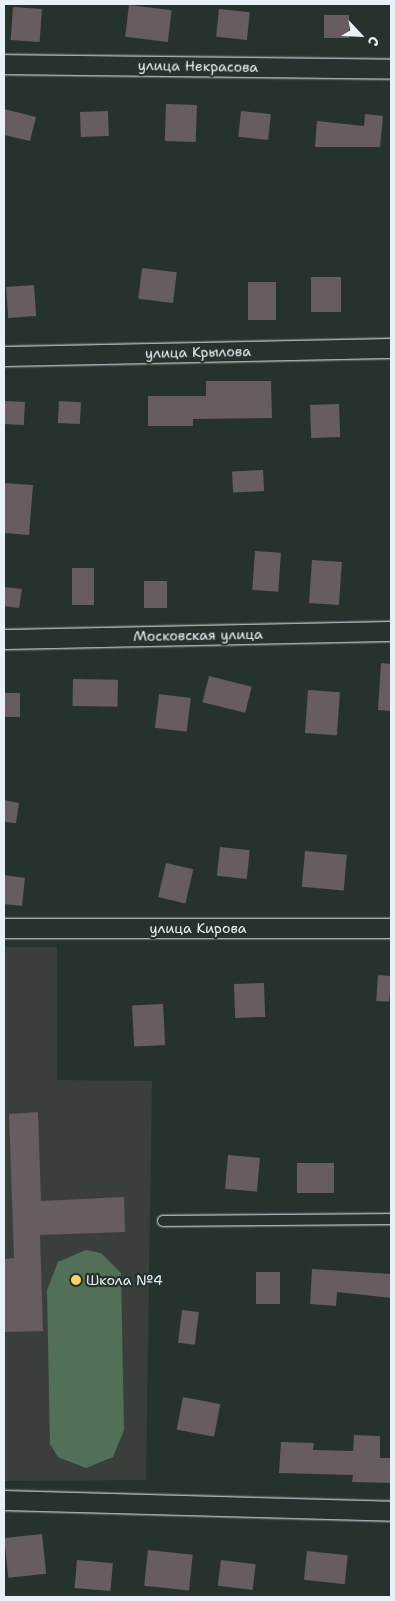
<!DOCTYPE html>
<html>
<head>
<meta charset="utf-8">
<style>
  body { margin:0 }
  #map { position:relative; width:395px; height:1601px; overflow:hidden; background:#26332d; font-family:"Shantell Sans",sans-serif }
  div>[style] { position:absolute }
  .built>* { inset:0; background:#3a3f3c }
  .green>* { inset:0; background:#527058 }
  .building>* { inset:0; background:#675c5f; transform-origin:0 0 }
  .roads { filter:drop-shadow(0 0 1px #e8f1f8) drop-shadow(0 0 1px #e8f1f8) }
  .lane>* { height:10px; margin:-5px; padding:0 5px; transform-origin:5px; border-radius:5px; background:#26332d }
  .street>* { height:19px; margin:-9.5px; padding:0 9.5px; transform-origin:9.5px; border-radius:9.5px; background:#26332d }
  .dots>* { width:14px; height:14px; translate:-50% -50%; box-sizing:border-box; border:2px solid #26332d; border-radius:50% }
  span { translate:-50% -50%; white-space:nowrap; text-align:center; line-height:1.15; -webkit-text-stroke:4.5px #26332d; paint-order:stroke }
  .street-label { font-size:14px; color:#e8f1f8 }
  .poi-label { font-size:14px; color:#e8f1f8 }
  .left { translate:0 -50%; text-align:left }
  .frame { position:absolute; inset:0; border:5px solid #e8f1f8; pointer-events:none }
  .north { position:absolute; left:335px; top:10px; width:50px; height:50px; -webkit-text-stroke:4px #26332d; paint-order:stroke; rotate:115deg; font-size:14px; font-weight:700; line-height:20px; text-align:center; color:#e8f1f8 }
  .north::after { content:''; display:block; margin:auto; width:18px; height:22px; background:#e8f1f8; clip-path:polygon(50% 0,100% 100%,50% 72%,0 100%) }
</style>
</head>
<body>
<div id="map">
  <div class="built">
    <div style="clip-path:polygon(4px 947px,57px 947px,57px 1080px,152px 1081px,146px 1480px,4px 1481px)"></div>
  </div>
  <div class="green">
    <div style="clip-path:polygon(86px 1250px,101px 1253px,121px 1273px,124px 1430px,113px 1457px,86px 1468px,58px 1457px,50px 1444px,47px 1290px,58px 1262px)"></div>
  </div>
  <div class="building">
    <div style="left:129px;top:5px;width:43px;height:32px;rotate:7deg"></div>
    <div style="left:13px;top:7px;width:29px;height:33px;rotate:4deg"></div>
    <div style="left:219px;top:9px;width:31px;height:28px;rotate:6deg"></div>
    <div style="left:324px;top:15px;width:25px;height:23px"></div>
    <div style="left:166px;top:104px;width:31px;height:37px;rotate:2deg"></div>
    <div style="clip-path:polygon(4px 109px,36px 117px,30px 141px,4px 135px)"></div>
    <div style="left:108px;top:111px;width:25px;height:28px;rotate:88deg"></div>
    <div style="left:241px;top:111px;width:30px;height:26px;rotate:6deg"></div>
    <div style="clip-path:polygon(365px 114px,383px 116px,380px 147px,315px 147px,317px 121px,364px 126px)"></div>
    <div style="left:142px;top:268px;width:35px;height:31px;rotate:7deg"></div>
    <div style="left:311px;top:277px;width:30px;height:35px"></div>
    <div style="left:276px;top:282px;width:38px;height:28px;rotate:90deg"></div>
    <div style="left:34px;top:285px;width:31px;height:28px;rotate:86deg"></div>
    <div style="clip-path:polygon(206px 381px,271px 381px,272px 418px,193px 419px,193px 426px,148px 426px,148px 396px,206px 396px)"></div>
    <div style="left:4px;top:401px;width:21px;height:23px;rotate:3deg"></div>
    <div style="left:59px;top:401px;width:22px;height:22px;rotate:3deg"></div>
    <div style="left:339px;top:404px;width:33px;height:29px;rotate:88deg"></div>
    <div style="left:263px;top:470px;width:21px;height:31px;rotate:87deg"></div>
    <div style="clip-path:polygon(4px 483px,33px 485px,29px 535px,4px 533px)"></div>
    <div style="left:255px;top:551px;width:26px;height:39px;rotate:4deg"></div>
    <div style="left:312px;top:560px;width:30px;height:43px;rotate:4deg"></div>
    <div style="left:72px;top:568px;width:22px;height:37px"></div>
    <div style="left:144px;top:581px;width:23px;height:27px"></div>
    <div style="clip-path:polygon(4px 587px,22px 589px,19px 608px,4px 606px)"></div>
    <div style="clip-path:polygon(381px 663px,391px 664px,391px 711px,378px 710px)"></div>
    <div style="left:209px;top:676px;width:44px;height:27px;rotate:14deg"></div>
    <div style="left:73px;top:679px;width:45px;height:27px;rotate:1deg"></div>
    <div style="left:308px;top:690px;width:32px;height:43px;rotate:4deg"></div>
    <div style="left:4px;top:693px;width:16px;height:24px"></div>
    <div style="left:159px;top:694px;width:32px;height:34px;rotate:7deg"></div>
    <div style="clip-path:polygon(4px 800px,19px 803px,16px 823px,4px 822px)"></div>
    <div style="left:220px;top:847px;width:30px;height:29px;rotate:6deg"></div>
    <div style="left:305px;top:851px;width:42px;height:36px;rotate:5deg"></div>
    <div style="left:166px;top:863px;width:28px;height:35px;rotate:13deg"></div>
    <div style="clip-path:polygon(4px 875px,25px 878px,22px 906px,4px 904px)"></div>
    <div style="left:378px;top:975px;width:13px;height:26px;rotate:4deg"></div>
    <div style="left:264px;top:983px;width:34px;height:30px;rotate:88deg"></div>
    <div style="left:163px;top:1004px;width:41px;height:31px;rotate:87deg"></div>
    <div style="clip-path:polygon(38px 1112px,41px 1201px,124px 1197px,125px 1232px,40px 1235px,43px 1331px,4px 1332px,4px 1259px,14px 1258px,9px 1114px)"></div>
    <div style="left:228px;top:1155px;width:32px;height:34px;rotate:5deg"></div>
    <div style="left:297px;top:1163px;width:37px;height:30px"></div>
    <div style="clip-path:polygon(312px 1269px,391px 1274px,391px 1298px,337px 1292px,336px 1306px,310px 1304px)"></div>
    <div style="left:256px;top:1272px;width:24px;height:32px"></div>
    <div style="left:182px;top:1310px;width:17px;height:33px;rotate:7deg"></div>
    <div style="left:183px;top:1397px;width:38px;height:33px;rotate:11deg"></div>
    <div style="clip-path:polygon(354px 1435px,380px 1436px,380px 1458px,391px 1458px,391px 1483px,352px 1482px,353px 1475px,279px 1473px,281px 1442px,314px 1443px,313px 1450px,353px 1451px)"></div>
    <div style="left:42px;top:1534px;width:40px;height:38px;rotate:84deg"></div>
    <div style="left:148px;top:1550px;width:45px;height:36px;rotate:6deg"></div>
    <div style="left:307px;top:1551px;width:41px;height:29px;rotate:6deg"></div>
    <div style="left:77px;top:1560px;width:36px;height:28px;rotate:5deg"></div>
    <div style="left:221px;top:1560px;width:35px;height:26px;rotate:7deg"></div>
  </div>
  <div class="roads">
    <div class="lane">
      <div style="left:163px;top:1221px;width:228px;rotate:-0.5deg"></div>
    </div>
    <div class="street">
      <div style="left:4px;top:64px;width:387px;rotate:0.7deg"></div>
      <div style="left:4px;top:356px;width:387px;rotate:-1.2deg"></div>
      <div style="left:4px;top:639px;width:387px;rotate:-1.2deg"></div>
      <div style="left:4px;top:928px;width:387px"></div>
      <div style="left:4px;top:1500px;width:387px;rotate:1.6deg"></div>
    </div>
  </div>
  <div class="dots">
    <div style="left:76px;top:1280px;background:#ffd166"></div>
  </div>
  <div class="street-label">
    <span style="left:198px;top:66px;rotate:1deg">улица Некрасова</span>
    <span style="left:198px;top:352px;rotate:-1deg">улица Крылова</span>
    <span style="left:198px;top:635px;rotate:-1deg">Московская улица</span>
    <span style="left:198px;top:928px">улица Кирова</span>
  </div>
  <div class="poi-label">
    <span class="left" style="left:86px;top:1280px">Школа №4</span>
  </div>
  <div class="frame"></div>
  <div class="north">С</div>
</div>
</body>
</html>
